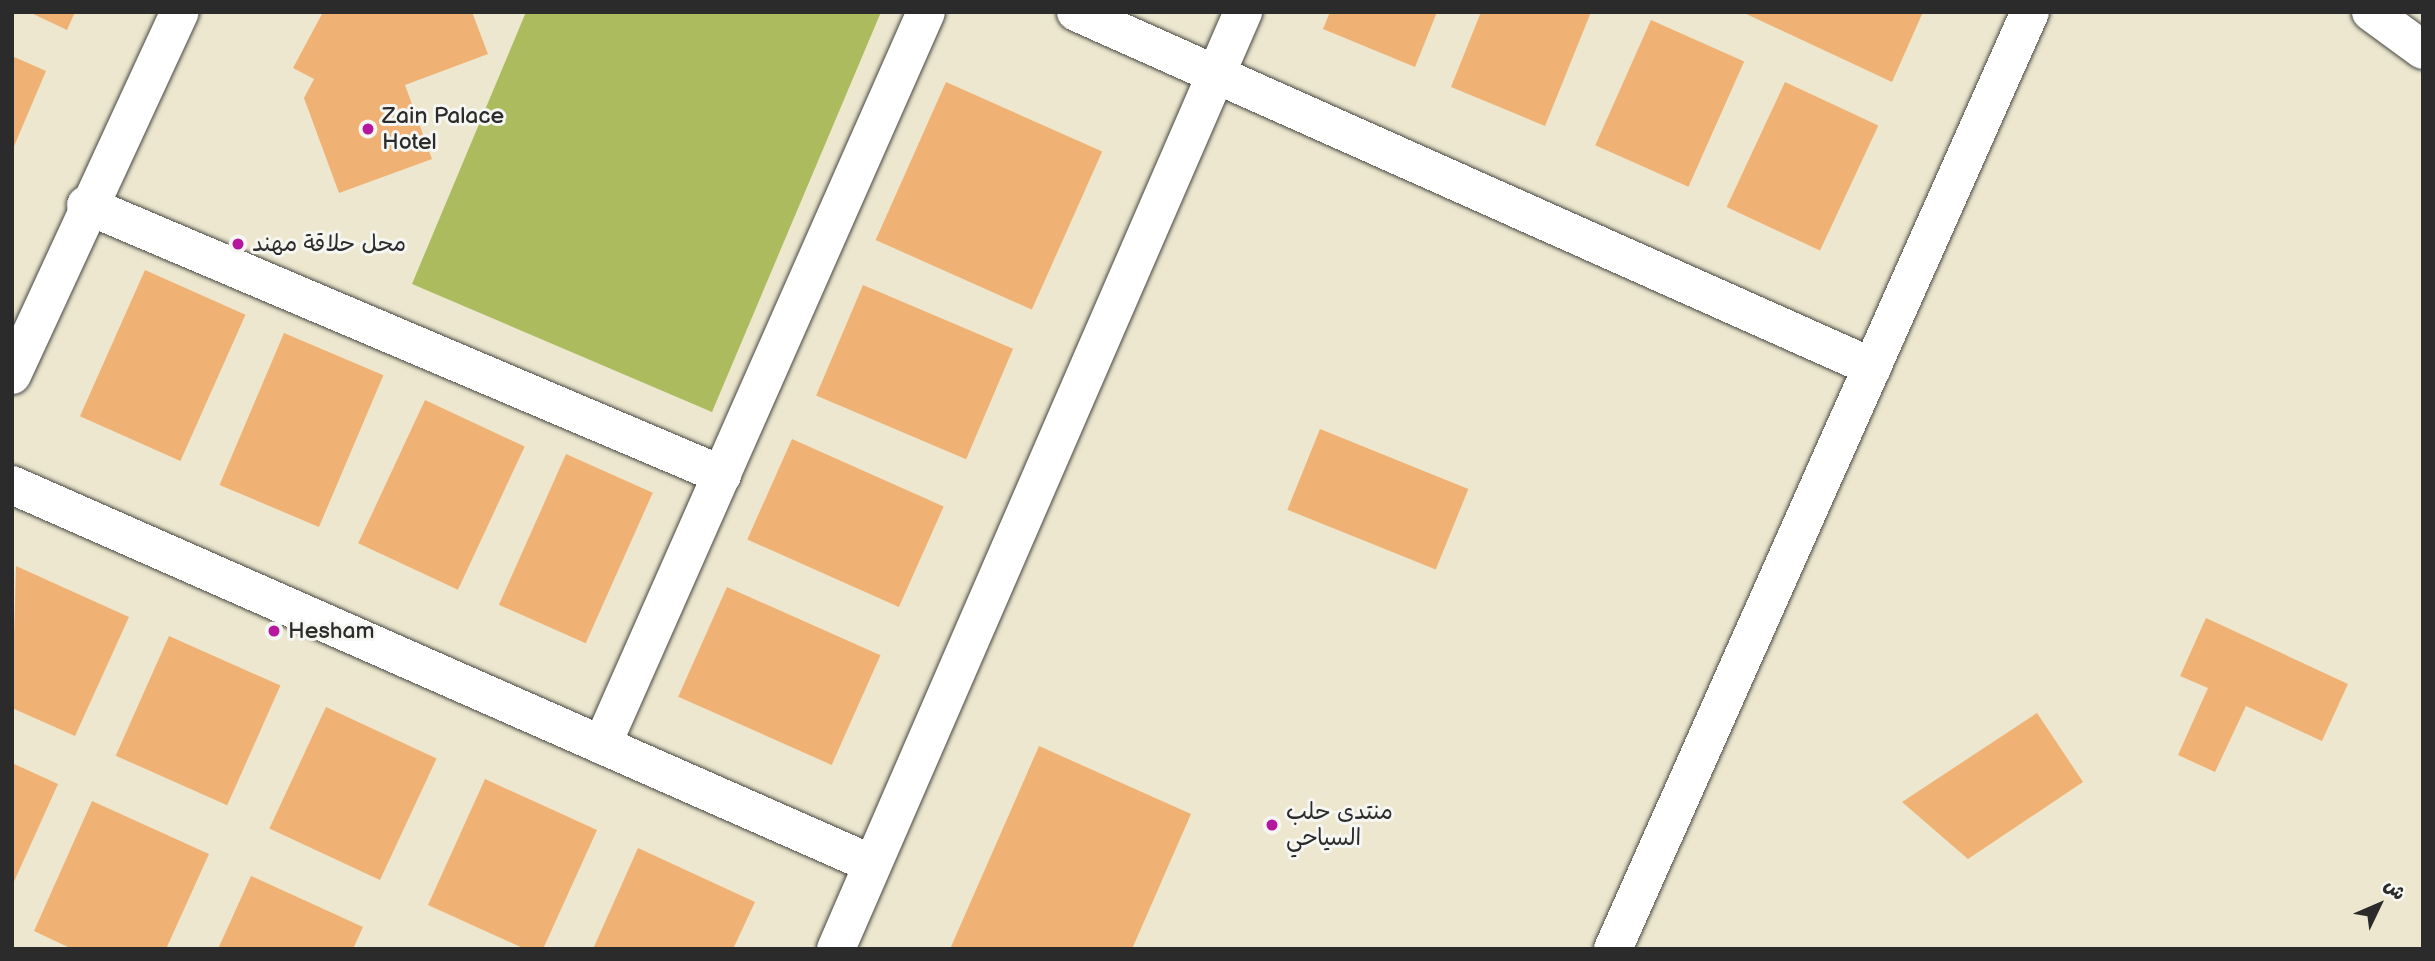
<!DOCTYPE html>
<meta charset="utf-8">
<style>
body{margin:0}
#map{position:relative;width:2435px;height:961px;overflow:hidden;background:#ece7ce;font-family:"Balsamiq Sans","Playpen Sans Arabic",sans-serif}
div>[style]{position:absolute}
[style*='--x']{left:calc(var(--x)*1px);top:calc(var(--y)*1px);width:calc(var(--w)*1px);rotate:calc(var(--a)*1deg)}
.green>*{inset:0;background:#acbb5e}
.building>*{inset:0;background:#f0b274;transform-origin:0 0}
.roads{filter:drop-shadow(0 0 2px #484743) drop-shadow(0 0 2px #484743)}
.minor>*{height:38px;margin:-19px;padding:0 19px;transform-origin:19px;border-radius:19px;background:#fff}
.dots>*{width:19px;height:19px;translate:-50% -50%;box-sizing:border-box;border:4px solid #f6f6f2;border-radius:50%}
span{translate:-50% -50%;white-space:nowrap;text-align:center;line-height:1.15;-webkit-text-stroke:6px #f6f6f2;paint-order:stroke}
.poi-label{font-size:23px;color:#2b2b2b}
.left{translate:0 -50%;text-align:left}
.frame{position:absolute;inset:0;border:14px solid #2b2b2b;pointer-events:none}
.north{position:absolute;left:2344px;top:870px;width:70px;height:70px;-webkit-text-stroke:5px #f6f6f2;paint-order:stroke;rotate:46deg;font-size:19px;font-weight:700;line-height:28px;text-align:center;color:#2b2b2b}
.north::after{content:'';display:block;margin:auto;width:24px;height:32px;background:#2b2b2b;clip-path:polygon(50% 0,100% 100%,50% 72%,0 100%)}
</style>
<div id="map">
<div class="green">
<div style="clip-path:polygon(526px 12px,881px 12px,712px 412px,412px 284px)"></div>
</div>
<div class="building">
<div style="clip-path:polygon(29px 12px,75px 12px,67px 30px)"></div>
<div style="clip-path:polygon(323px 12px,472px 12px,488px 54px,405px 85px,432px 159px,339px 193px,304px 98px,314px 79px,293px 68px)"></div>
<div style="clip-path:polygon(1330px 12px,1437px 12px,1415px 67px,1323px 29px)"></div>
<div style="clip-path:polygon(1481px 12px,1591px 12px,1545px 126px,1451px 87px)"></div>
<div style="clip-path:polygon(1742px 12px,1923px 12px,1892px 82px)"></div>
<div style="left:1651px;top:20px;width:102px;height:137px;rotate:24deg"></div>
<div style="clip-path:polygon(12px 56px,46px 71px,12px 151px)"></div>
<div style="left:946px;top:82px;width:171px;height:173px;rotate:24deg"></div>
<div style="left:1785px;top:82px;width:103px;height:138px;rotate:25deg"></div>
<div style="left:145px;top:270px;width:110px;height:160px;rotate:24deg"></div>
<div style="left:863px;top:285px;width:163px;height:120px;rotate:23deg"></div>
<div style="left:284px;top:333px;width:108px;height:165px;rotate:23deg"></div>
<div style="left:425px;top:400px;width:110px;height:158px;rotate:25deg"></div>
<div style="left:1320px;top:429px;width:160px;height:87px;rotate:22deg"></div>
<div style="left:792px;top:439px;width:166px;height:110px;rotate:24deg"></div>
<div style="left:566px;top:454px;width:95px;height:165px;rotate:24deg"></div>
<div style="clip-path:polygon(16px 566px,129px 617px,75px 736px,12px 708px)"></div>
<div style="left:727px;top:587px;width:168px;height:120px;rotate:24deg"></div>
<div style="clip-path:polygon(2206px 618px,2348px 684px,2322px 741px,2246px 706px,2215px 772px,2178px 755px,2208px 688px,2180px 676px)"></div>
<div style="left:169px;top:636px;width:122px;height:131px;rotate:24deg"></div>
<div style="left:326px;top:707px;width:122px;height:134px;rotate:25deg"></div>
<div style="clip-path:polygon(2037px 713px,2083px 782px,1968px 859px,1902px 802px)"></div>
<div style="clip-path:polygon(1039px 746px,1191px 814px,1132px 949px,950px 949px)"></div>
<div style="clip-path:polygon(12px 763px,58px 784px,12px 886px)"></div>
<div style="clip-path:polygon(485px 779px,597px 830px,543px 949px,525px 949px,428px 905px)"></div>
<div style="clip-path:polygon(92px 801px,209px 854px,166px 949px,72px 949px,34px 931px)"></div>
<div style="clip-path:polygon(638px 848px,755px 902px,733px 949px,593px 949px)"></div>
<div style="clip-path:polygon(251px 876px,363px 927px,353px 949px,218px 949px)"></div>
</div>
<div class="roads">
<div class="minor">
<div style="--x:1076;--y:12;--w:872;--a:24.04"></div>
<div style="--x:2371;--y:12;--w:64;--a:36.2"></div>
<div style="--x:86;--y:205;--w:691;--a:23"></div>
<div style="--x:12;--y:375;--w:400;--a:-65.2"></div>
<div style="--x:12;--y:485;--w:940;--a:23.78"></div>
<div style="--x:602;--y:745;--w:801;--a:-66.15"></div>
<div style="--x:836;--y:949;--w:1022;--a:-66.52"></div>
<div style="--x:1613;--y:949;--w:1026;--a:-66.01"></div>
</div>
</div>
<div class="dots">
<div style="left:368px;top:129px;background:#b5179e"></div>
<div style="left:238px;top:244px;background:#b5179e"></div>
<div style="left:274px;top:631px;background:#b5179e"></div>
<div style="left:1272px;top:825px;background:#b5179e"></div>
</div>
<div class="poi-label">
<span class="left" style="left:382px;top:129px">Zain Palace<br>Hotel</span>
<span class="left" style="left:252px;top:244px">محل حلاقة مهند</span>
<span class="left" style="left:288px;top:631px">Hesham</span>
<span class="left" style="left:1286px;top:825px">منتدى حلب<br>السياحي</span>
</div>
<div class="frame"></div>
<div class="north">ش</div>
</div>
